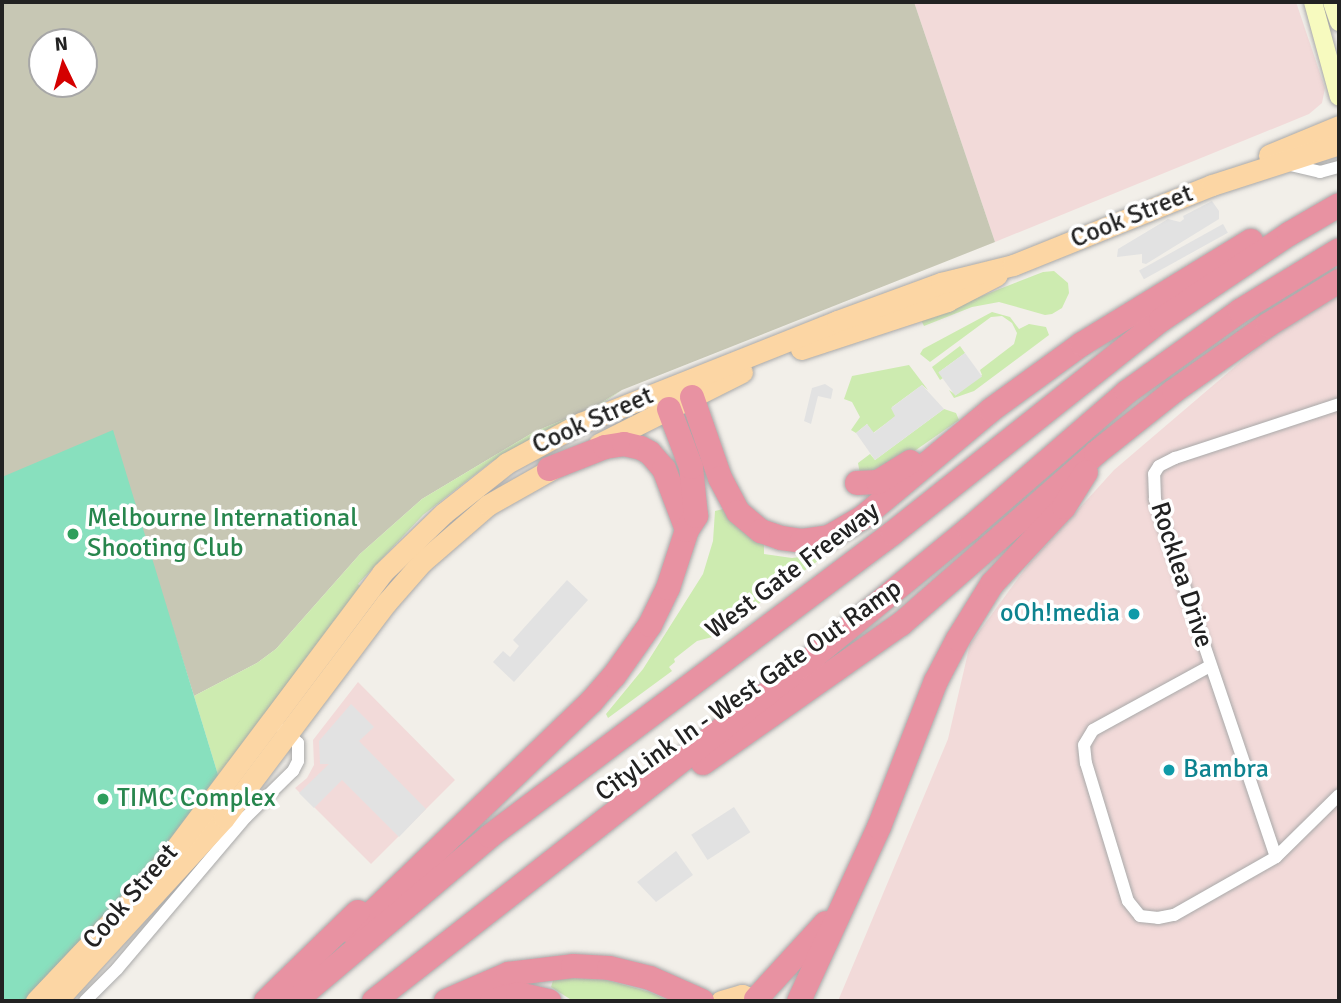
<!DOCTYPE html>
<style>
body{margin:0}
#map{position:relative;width:1341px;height:1003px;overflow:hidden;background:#f2efe9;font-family:Signika,sans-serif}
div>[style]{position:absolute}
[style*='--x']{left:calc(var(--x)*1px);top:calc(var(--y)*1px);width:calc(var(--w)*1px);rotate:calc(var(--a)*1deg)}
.commercial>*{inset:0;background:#f2dad9}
.construction>*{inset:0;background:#c7c7b4}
.grass>*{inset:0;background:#cdebb0}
.pitch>*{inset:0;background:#88e0be}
.parking>*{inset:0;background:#e2e2e2;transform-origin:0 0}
.roads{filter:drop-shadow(0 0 2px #a9a9a9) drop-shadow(0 0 2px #a9a9a9)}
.street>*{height:12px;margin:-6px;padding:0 6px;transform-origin:6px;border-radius:6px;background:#fff}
.secondary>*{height:18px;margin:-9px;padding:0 9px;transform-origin:9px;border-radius:9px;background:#f7fabf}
.primary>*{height:21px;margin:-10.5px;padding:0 10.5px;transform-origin:10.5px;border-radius:10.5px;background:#fcd6a4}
.highway>*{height:24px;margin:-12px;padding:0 12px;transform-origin:12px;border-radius:12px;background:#e892a2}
.dots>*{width:19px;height:19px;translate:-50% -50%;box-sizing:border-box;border:4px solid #fff;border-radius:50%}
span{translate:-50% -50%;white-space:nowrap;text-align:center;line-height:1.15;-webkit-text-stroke:7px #fff;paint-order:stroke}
.street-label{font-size:26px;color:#222}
.leisure-label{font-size:26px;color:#27864d}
.left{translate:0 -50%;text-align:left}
.culture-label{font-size:26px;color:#0d838f}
.right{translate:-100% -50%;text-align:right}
.frame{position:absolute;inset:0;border:4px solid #222;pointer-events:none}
.north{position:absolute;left:28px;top:28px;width:70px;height:70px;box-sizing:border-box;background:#fff;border:2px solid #a7a7a7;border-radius:50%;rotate:355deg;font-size:19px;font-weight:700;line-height:28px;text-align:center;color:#222}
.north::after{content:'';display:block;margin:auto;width:24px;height:32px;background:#d40000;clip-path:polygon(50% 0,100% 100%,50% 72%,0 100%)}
</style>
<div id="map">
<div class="commercial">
<div style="clip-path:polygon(914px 2px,1296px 2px,1325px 88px,1322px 103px,1309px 114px,995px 242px)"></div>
<div style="clip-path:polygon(1339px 293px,1339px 1001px,838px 1001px,948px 739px,970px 644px,1028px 565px,1114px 470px,1279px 329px)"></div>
<div style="clip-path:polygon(358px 682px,455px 780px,371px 864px,295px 788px,307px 778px,314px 765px,313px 740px)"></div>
</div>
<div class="construction">
<div style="clip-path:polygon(evenodd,2px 2px,914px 2px,995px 242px,622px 390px,594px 407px,534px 432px,422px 499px,360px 554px,276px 649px,257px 663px,194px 696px,161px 591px,2px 477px,2px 2px,42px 42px,84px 42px,84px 84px,42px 84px,42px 42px)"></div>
</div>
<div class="grass">
<div style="clip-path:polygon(1054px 271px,1068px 283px,1069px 293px,1062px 308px,1052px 314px,1045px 315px,999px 302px,972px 307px,924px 326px,921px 320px,1043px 272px)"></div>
<div style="clip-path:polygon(992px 312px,1010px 317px,1019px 329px,1029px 324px,1046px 327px,1049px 335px,974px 391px,954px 398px,949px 390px,956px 395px,982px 375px,980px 370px,1014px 344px,1017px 333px,1012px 323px,1002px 316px,991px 317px,930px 362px,920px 354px,923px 349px)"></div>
<div style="clip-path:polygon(960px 346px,965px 353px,939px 372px,943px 378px,940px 380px,932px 367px)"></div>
<div style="clip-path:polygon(909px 365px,928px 390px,922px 385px,892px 407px,896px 416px,873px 433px,867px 424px,856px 433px,851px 430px,860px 417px,852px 402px,844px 399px,852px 376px)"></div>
<div style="clip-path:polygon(622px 390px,594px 409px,491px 462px,423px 515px,358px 584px,362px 587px,219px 778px,194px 696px,257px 663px,276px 649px,360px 554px,422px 499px,534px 432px,594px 407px)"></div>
<div style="clip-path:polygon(944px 409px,956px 413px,959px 420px,880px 475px,860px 474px,858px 463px,870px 454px,875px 460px)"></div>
<div style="clip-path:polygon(723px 509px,764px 545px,764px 554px,792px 558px,820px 554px,822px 558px,735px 621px,724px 634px,697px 641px,674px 659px,675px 662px,669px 667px,672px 671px,608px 718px,606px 714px,643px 669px,703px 574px,713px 541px,715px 511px)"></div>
<div style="clip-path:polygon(554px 977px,607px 980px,650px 992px,670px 1001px,573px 1001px,551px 987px)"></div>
</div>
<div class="pitch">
<div style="clip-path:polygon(113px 430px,219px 778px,190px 820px,59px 969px,25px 1001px,2px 1001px,2px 477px)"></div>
</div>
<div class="parking">
<div style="clip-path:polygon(1212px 201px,1219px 211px,1219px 219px,1146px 264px,1142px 263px,1142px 254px,1117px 257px,1118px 249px,1168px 219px,1180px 222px,1184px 219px,1183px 216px)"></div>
<div style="left:1223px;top:224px;width:10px;height:96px;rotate:61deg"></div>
<div style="left:965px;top:353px;width:29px;height:33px;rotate:54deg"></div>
<div style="clip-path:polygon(825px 384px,833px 389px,831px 399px,818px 396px,811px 424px,804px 421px,812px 388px)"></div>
<div style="clip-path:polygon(922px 385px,944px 409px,875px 460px,856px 433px,867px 424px,874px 433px,895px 416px,891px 408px)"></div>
<div style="clip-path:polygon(567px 580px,588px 600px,514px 682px,493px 662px,503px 651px,510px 657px,519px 646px,513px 640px)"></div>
<div style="clip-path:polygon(351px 704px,374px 727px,359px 741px,426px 809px,399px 837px,342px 780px,314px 808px,299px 793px,329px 764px,320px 764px,319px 741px)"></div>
<div style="left:734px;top:807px;width:30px;height:51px;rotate:57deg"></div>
<div style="clip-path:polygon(676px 851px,693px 875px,656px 902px,637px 882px)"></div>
</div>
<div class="roads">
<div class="street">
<div style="--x:1286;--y:164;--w:35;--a:13"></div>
<div style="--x:1320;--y:172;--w:20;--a:-15"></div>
<div style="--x:1210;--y:666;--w:133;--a:151.3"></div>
<div style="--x:1093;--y:730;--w:17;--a:121"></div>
<div style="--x:1084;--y:745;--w:18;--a:84"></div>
<div style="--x:1086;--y:763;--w:144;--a:73.1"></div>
<div style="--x:1128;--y:901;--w:19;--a:51"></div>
<div style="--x:1140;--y:916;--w:18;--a:6"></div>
<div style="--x:1158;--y:918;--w:16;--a:-11"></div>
<div style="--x:1174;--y:915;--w:117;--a:-29.6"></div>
<div style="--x:1276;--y:857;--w:88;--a:-44.5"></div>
<div style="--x:1276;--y:857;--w:378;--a:-108.7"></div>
<div style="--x:1155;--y:499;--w:25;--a:-92"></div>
<div style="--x:1154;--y:474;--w:9;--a:-58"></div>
<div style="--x:1159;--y:466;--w:18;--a:-27"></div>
<div style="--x:1175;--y:458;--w:173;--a:-18.2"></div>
<div style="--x:85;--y:1001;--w:45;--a:-45"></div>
<div style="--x:117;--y:969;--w:199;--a:-49.7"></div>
<div style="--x:246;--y:817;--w:66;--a:-44.4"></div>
<div style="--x:293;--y:771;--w:11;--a:-63"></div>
<div style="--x:298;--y:761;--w:18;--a:-90"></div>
<div style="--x:298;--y:743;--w:20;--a:-139"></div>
</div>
<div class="secondary">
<div style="--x:1313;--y:2;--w:98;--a:74.7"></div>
<div style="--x:1332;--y:2;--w:21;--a:71"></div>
</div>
<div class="primary">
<div style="--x:1269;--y:155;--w:76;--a:-22.5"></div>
<div style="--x:801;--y:349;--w:154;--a:-18.2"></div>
<div style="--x:947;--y:301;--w:56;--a:-27.5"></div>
<div style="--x:599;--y:444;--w:160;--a:-26.7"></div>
<div style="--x:60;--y:997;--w:243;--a:-47.5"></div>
<div style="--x:224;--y:818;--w:269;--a:-53"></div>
<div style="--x:386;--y:603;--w:55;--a:-48.7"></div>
<div style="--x:422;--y:562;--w:87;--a:-40.8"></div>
<div style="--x:488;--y:505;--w:87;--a:-29.5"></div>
<div style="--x:36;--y:1001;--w:154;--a:-46.6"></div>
<div style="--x:142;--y:889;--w:52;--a:-50.5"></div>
<div style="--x:175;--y:849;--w:345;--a:-53.1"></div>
<div style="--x:382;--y:573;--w:86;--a:-44.1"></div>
<div style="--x:444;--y:513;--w:80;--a:-38.4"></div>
<div style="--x:507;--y:463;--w:84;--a:-28.4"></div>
<div style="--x:581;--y:423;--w:276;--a:-21.7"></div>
<div style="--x:837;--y:321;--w:111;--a:-20.1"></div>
<div style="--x:941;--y:283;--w:74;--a:-14"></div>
<div style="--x:1013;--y:265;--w:214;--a:-21.9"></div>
<div style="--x:1212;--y:185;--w:133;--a:-17.9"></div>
<div style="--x:721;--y:1001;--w:22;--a:-16"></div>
<div style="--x:742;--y:995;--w:17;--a:21"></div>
</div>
<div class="highway">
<div style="--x:692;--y:397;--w:86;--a:70.9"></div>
<div style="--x:720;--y:478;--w:38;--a:62"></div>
<div style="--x:738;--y:512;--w:30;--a:40"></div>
<div style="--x:761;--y:531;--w:21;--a:19"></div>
<div style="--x:781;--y:538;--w:21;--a:8"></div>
<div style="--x:802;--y:541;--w:27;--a:-8"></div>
<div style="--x:829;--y:537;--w:38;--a:-30"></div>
<div style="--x:862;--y:518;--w:168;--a:-39.9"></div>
<div style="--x:991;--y:410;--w:112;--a:-36"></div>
<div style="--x:1082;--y:344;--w:198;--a:-31.4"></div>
<div style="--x:549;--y:469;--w:60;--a:-21.4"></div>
<div style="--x:605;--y:447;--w:19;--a:-9"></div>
<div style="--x:624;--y:444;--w:17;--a:13"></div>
<div style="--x:641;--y:448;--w:10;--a:29"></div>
<div style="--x:650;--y:453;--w:21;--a:49"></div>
<div style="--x:664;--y:469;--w:65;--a:69.3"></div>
<div style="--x:857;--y:483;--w:21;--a:-3"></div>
<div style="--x:878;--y:482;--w:38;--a:-32"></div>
<div style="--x:703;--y:763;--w:242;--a:-35.1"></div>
<div style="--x:901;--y:624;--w:259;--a:-41.2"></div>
<div style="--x:1096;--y:453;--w:100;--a:-38.5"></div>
<div style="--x:1174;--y:391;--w:115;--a:-35.1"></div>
<div style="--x:1268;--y:325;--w:84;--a:-31.8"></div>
<div style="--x:352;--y:932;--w:332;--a:-43.9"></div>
<div style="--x:591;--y:702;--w:35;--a:-49"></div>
<div style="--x:614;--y:676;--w:62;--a:-54.8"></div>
<div style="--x:650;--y:625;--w:41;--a:-64.1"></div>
<div style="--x:668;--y:588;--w:61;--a:-71.9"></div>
<div style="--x:687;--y:530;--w:17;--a:-57"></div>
<div style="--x:696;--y:516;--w:49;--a:-95.8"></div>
<div style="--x:691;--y:467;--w:62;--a:-110.8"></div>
<div style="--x:756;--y:999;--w:103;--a:-47.4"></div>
<div style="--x:266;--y:1001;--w:128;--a:-44.1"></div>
<div style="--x:295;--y:1001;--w:255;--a:-40.2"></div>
<div style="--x:490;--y:836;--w:504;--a:-36.94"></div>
<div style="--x:893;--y:533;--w:342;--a:-38.5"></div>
<div style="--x:1161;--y:320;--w:154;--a:-33.9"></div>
<div style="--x:1289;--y:234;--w:58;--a:-30.1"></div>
<div style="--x:374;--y:1001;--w:542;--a:-38.03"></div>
<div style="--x:801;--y:667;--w:217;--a:-39.4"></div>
<div style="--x:969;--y:529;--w:209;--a:-40.9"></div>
<div style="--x:1127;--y:392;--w:139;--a:-35.6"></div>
<div style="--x:1240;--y:311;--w:116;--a:-31.6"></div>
<div style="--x:446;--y:1001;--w:68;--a:-23.5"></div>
<div style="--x:508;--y:974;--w:65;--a:-7"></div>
<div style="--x:573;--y:966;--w:36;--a:3"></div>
<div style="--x:609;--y:968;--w:42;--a:13.7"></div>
<div style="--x:650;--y:978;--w:57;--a:23.9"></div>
<div style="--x:492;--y:1001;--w:27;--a:-15"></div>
<div style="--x:518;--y:994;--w:32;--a:13"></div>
<div style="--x:799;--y:1001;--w:192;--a:-65.3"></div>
<div style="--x:879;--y:827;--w:157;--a:-68.7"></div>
<div style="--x:936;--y:681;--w:47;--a:-62.4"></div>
<div style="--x:958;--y:639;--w:65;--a:-58.3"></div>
<div style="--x:992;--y:584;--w:105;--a:-46.9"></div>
<div style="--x:1064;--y:507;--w:41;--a:-57.8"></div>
</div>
</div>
<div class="dots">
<div style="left:73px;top:534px;background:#2e9e5b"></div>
<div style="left:1134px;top:614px;background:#0f9aa8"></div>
<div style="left:1169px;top:770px;background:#0f9aa8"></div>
<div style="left:103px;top:799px;background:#2e9e5b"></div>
</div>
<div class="street-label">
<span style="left:1132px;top:217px;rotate:-22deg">Cook Street</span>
<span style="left:593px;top:421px;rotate:-24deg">Cook Street</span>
<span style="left:793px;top:571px;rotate:-37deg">West Gate Freeway</span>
<span style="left:1181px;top:575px;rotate:72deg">Rocklea Drive</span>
<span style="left:749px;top:691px;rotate:-35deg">CityLink In - West Gate Out Ramp</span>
<span style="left:131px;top:897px;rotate:-49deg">Cook Street</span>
</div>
<div class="leisure-label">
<span class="left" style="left:87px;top:534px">Melbourne International<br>Shooting Club</span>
<span class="left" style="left:117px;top:799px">TIMC Complex</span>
</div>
<div class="culture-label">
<span class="right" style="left:1120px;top:614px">oOh!media</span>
<span class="left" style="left:1183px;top:770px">Bambra</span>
</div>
<div class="frame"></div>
<div class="north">N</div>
</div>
